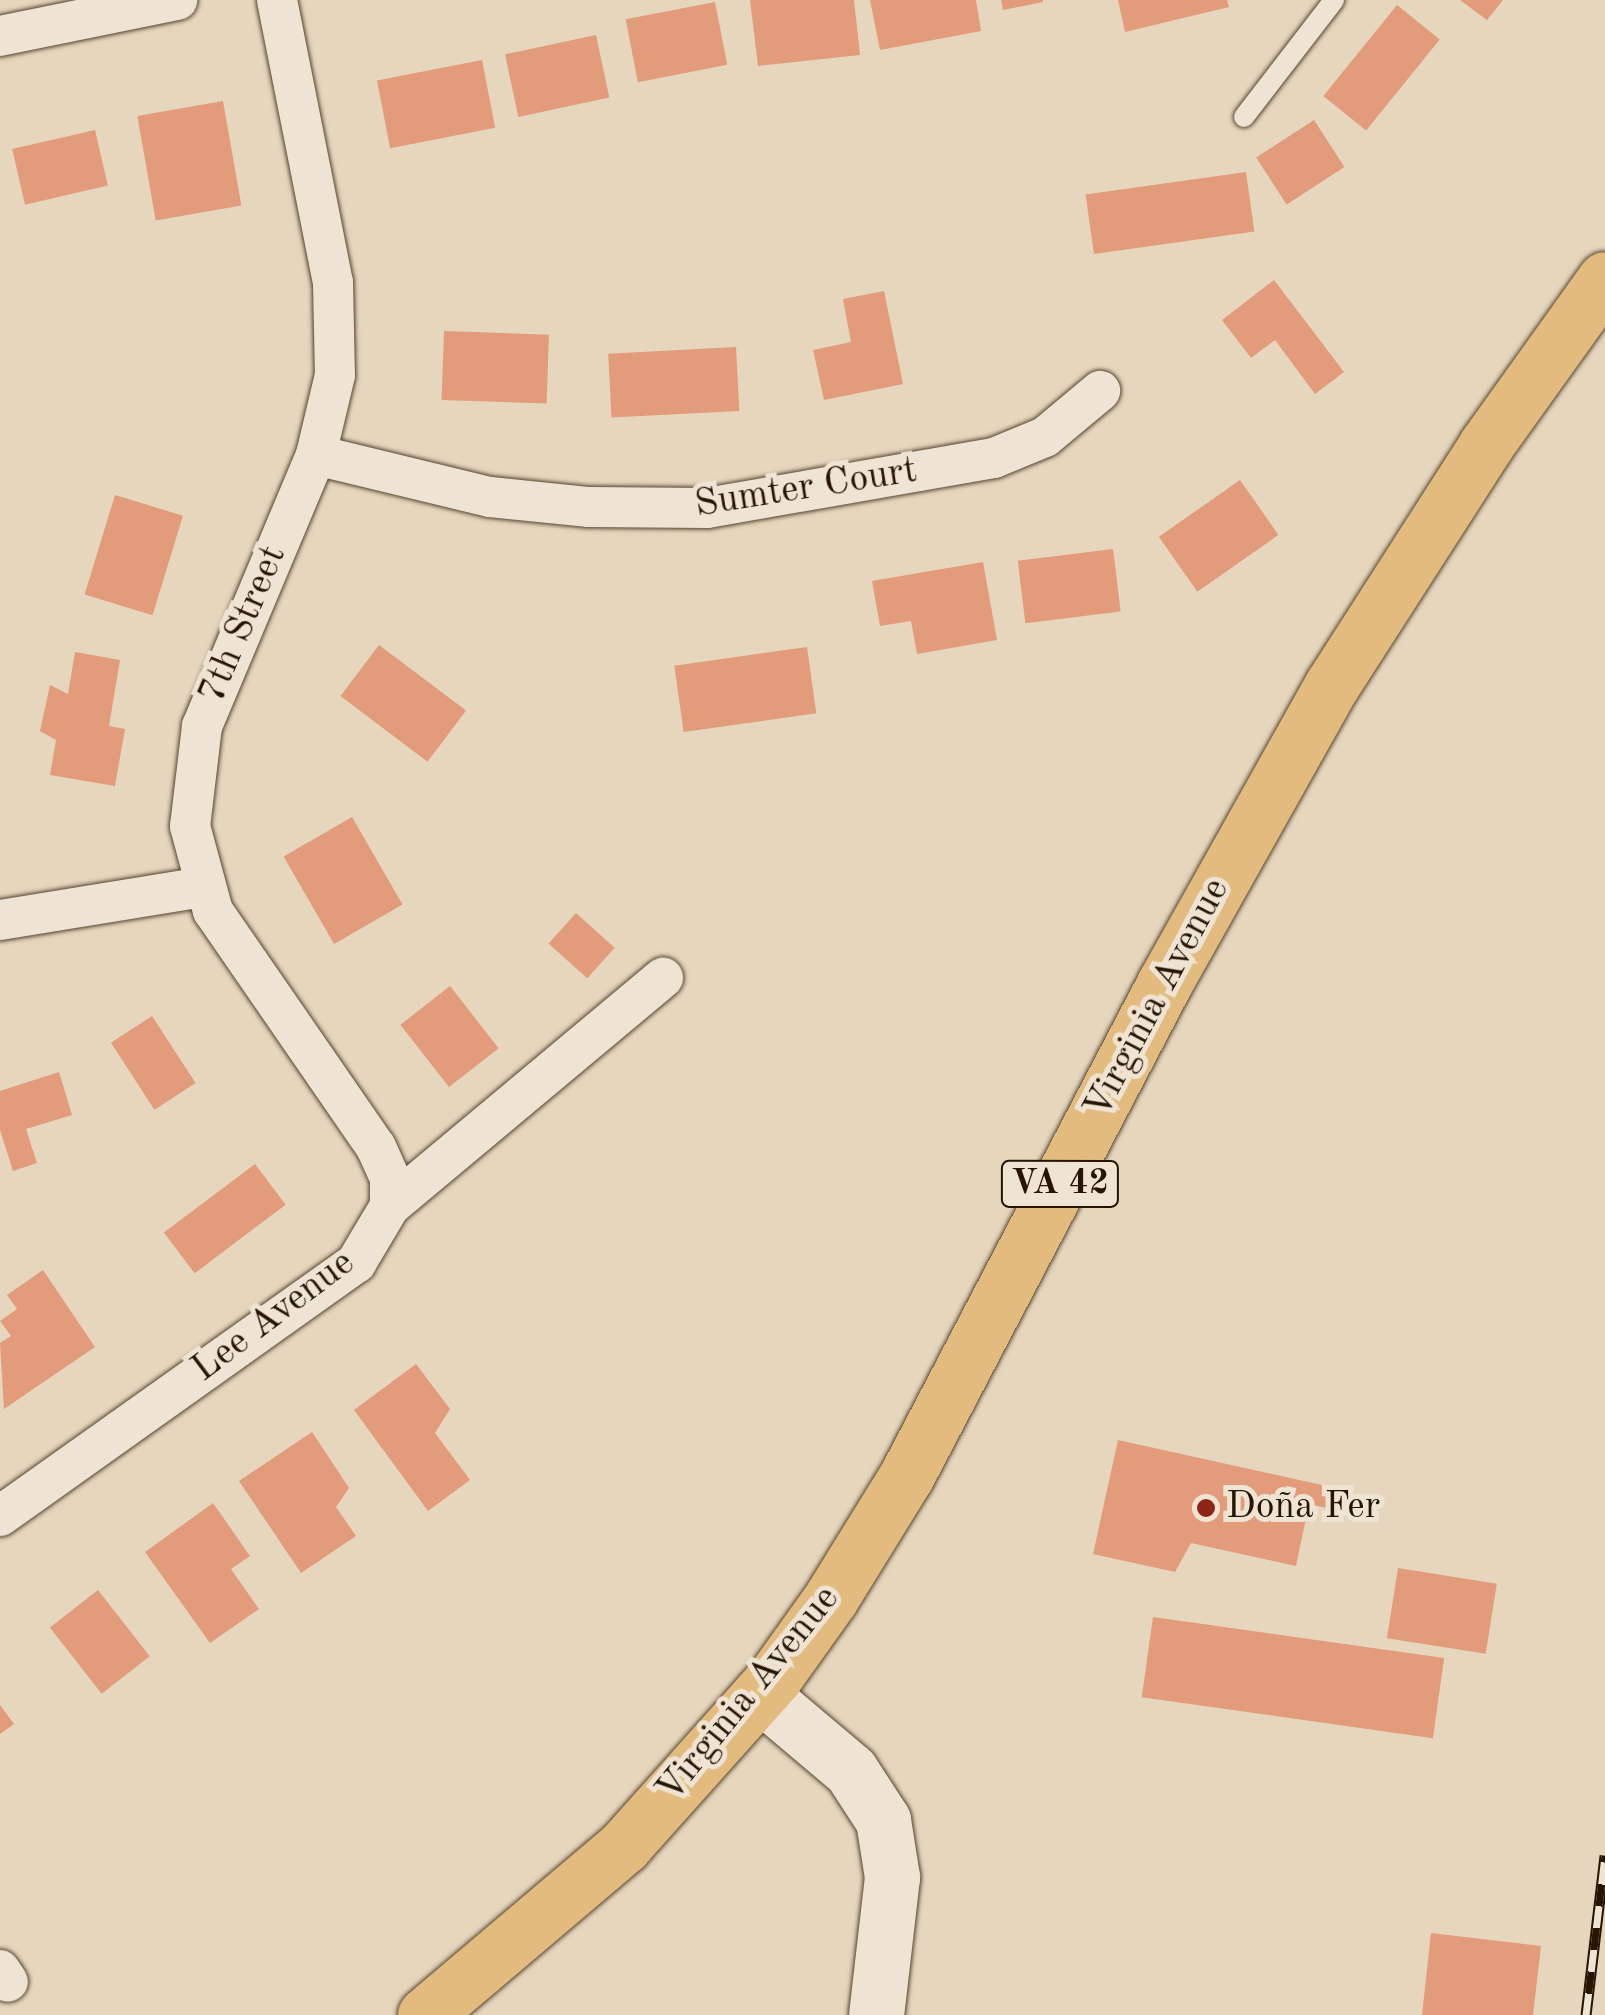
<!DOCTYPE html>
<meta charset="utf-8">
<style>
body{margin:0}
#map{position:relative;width:1605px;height:2015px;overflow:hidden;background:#e6d6bd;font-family:"Old Standard TT",serif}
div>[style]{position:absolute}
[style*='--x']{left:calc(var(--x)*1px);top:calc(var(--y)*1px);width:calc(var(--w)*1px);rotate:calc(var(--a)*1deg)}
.building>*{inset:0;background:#e29b7b;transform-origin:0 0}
.roads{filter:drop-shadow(0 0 2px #554531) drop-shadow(0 0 2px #554531)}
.lane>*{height:20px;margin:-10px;padding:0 10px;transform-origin:10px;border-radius:10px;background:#efe4d4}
.street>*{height:40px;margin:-20px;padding:0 20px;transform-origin:20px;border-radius:20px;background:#efe4d4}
.secondary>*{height:55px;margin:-27.5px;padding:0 27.5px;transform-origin:27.5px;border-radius:27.5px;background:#efe4d4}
.primary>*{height:55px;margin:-27.5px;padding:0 27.5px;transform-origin:27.5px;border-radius:27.5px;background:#e3bb7e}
.rail>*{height:11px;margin-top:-5.5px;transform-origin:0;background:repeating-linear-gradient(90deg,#efe4d4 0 22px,#251502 0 44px);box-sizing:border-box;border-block:2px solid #251502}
.dots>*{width:28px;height:28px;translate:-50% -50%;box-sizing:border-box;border:5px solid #efe4d4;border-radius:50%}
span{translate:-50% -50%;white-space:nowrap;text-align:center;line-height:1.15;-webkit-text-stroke:10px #efe4d4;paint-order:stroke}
.shield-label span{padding:2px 8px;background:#efe4d4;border:2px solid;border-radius:8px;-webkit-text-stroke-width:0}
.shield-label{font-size:35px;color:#251502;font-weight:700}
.street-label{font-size:38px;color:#251502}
.poi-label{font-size:38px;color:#251502}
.left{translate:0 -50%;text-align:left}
</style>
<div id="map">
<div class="building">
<div style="clip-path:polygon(750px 0,854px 0,860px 55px,758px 66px)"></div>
<div style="clip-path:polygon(870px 0,976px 0,981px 31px,880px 50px)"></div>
<div style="clip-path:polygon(1001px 0,1043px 0,1043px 2px,1003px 10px)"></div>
<div style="clip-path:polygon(1118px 0,1227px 0,1229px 7px,1125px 32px)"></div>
<div style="clip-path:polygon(1460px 0,1503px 0,1487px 20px)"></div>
<div style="left:715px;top:2px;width:64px;height:91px;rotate:79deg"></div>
<div style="left:1397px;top:5px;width:55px;height:117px;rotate:39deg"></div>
<div style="left:596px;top:35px;width:64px;height:93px;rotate:78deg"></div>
<div style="left:482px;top:60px;width:69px;height:107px;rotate:79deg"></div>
<div style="left:223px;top:101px;width:106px;height:87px;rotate:80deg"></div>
<div style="left:1314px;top:120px;width:56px;height:69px;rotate:57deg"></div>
<div style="left:95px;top:130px;width:57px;height:85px;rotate:77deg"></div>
<div style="left:1246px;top:172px;width:60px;height:162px;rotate:82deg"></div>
<div style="clip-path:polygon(1274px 280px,1344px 372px,1315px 394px,1275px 340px,1251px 358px,1222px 320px)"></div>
<div style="clip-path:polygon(884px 291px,903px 384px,824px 400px,813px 350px,851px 342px,843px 299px)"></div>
<div style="left:444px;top:331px;width:105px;height:69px;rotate:2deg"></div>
<div style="left:736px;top:347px;width:64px;height:128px;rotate:87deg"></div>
<div style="left:1240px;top:480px;width:67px;height:99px;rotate:55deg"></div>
<div style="left:115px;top:495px;width:71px;height:104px;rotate:17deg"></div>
<div style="left:1113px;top:549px;width:63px;height:96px;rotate:83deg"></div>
<div style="clip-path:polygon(983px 562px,997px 640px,917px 654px,911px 621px,880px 626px,872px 581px)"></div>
<div style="left:379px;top:645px;width:109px;height:64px;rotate:37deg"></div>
<div style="left:807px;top:647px;width:67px;height:134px;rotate:82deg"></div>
<div style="clip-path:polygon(75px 652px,120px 660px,109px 726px,125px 729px,115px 786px,50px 775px,56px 740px,40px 731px,50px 685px,68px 694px)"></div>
<div style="left:352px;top:817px;width:101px;height:79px;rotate:60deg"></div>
<div style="left:576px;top:913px;width:52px;height:41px;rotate:42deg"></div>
<div style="left:450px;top:986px;width:79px;height:63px;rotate:52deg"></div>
<div style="left:152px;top:1016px;width:80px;height:49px;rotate:57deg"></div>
<div style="clip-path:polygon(59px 1072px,72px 1115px,26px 1129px,37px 1163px,13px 1171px,0 1130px,0 1091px)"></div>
<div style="left:255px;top:1164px;width:51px;height:114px;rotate:53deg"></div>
<div style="clip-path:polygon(43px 1270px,95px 1347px,4px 1409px,0 1343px,11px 1336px,0 1321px,17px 1309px,7px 1295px)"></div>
<div style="clip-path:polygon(416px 1364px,450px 1409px,435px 1433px,470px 1480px,428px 1511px,354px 1410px)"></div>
<div style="clip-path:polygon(312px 1432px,349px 1488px,336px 1507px,356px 1536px,301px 1573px,239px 1481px)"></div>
<div style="clip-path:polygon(1118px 1440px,1349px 1491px,1344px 1512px,1309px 1504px,1296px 1566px,1191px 1543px,1175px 1572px,1093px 1554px)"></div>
<div style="clip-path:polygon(213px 1503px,250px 1556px,231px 1569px,259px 1609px,210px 1643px,145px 1552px)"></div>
<div style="left:1398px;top:1568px;width:100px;height:71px;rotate:9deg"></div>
<div style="left:98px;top:1590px;width:84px;height:61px;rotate:52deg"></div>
<div style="left:1153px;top:1617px;width:294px;height:81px;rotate:8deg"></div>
<div style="clip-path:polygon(0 1705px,14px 1724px,0 1734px)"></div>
<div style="clip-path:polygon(1431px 1933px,1541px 1946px,1533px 2015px,1422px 2015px)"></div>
</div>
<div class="roads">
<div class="lane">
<div style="--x:1244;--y:117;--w:148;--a:-52.4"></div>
</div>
<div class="street">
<div style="--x:277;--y:0;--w:288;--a:78.8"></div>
<div style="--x:333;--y:282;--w:93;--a:88.8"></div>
<div style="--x:335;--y:375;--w:82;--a:103.4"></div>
<div style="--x:316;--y:455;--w:294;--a:112.8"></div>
<div style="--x:202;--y:726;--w:101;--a:96.8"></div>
<div style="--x:190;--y:826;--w:88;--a:74.9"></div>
<div style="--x:213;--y:911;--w:287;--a:55.4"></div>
<div style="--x:376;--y:1147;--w:35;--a:66"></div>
<div style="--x:390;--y:1179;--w:27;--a:90"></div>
<div style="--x:0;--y:36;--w:181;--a:-11.5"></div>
<div style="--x:316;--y:455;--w:179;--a:13.6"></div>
<div style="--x:490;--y:497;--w:100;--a:5.8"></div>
<div style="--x:589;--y:507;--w:118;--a:0.5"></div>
<div style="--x:707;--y:508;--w:291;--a:-9.9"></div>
<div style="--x:994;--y:458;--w:55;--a:-22.4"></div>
<div style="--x:1045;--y:437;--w:72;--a:-39.9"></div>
<div style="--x:0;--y:920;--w:206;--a:-9.2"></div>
<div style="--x:0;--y:1516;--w:437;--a:-35.4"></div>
<div style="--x:356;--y:1263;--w:66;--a:-59.2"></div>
<div style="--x:390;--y:1206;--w:356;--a:-39.9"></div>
<div style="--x:0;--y:1970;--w:14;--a:56"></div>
</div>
<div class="secondary">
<div style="--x:760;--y:1694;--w:119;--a:40.2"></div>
<div style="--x:851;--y:1771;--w:59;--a:56.9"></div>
<div style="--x:883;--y:1820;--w:58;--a:81"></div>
<div style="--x:892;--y:1877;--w:139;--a:96.6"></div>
</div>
<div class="primary">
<div style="--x:425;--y:2015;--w:261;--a:-40.3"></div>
<div style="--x:624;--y:1846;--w:225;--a:-48.2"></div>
<div style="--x:774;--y:1678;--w:98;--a:-54.5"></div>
<div style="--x:831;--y:1598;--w:145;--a:-58.3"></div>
<div style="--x:907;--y:1475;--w:554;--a:-62.37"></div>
<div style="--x:1164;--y:984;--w:343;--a:-60.7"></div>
<div style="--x:1332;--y:685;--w:285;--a:-57.3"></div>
<div style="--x:1486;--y:445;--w:204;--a:-54.4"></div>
</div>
</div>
<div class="rail">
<div style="--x:1586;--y:2015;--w:161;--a:-83.2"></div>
</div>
<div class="dots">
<div style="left:1206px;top:1508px;background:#8f2418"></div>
</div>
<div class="shield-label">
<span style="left:1060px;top:1184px">VA 42</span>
</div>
<div class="street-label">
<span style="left:806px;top:489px;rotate:-9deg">Sumter Court</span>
<span style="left:244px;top:625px;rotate:-67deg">7th Street</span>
<span style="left:1158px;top:999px;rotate:-62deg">Virginia Avenue</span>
<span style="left:274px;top:1317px;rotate:-37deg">Lee Avenue</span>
<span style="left:749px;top:1695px;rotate:-51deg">Virginia Avenue</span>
</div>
<div class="poi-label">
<span class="left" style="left:1226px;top:1508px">Doña Fer</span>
</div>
</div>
